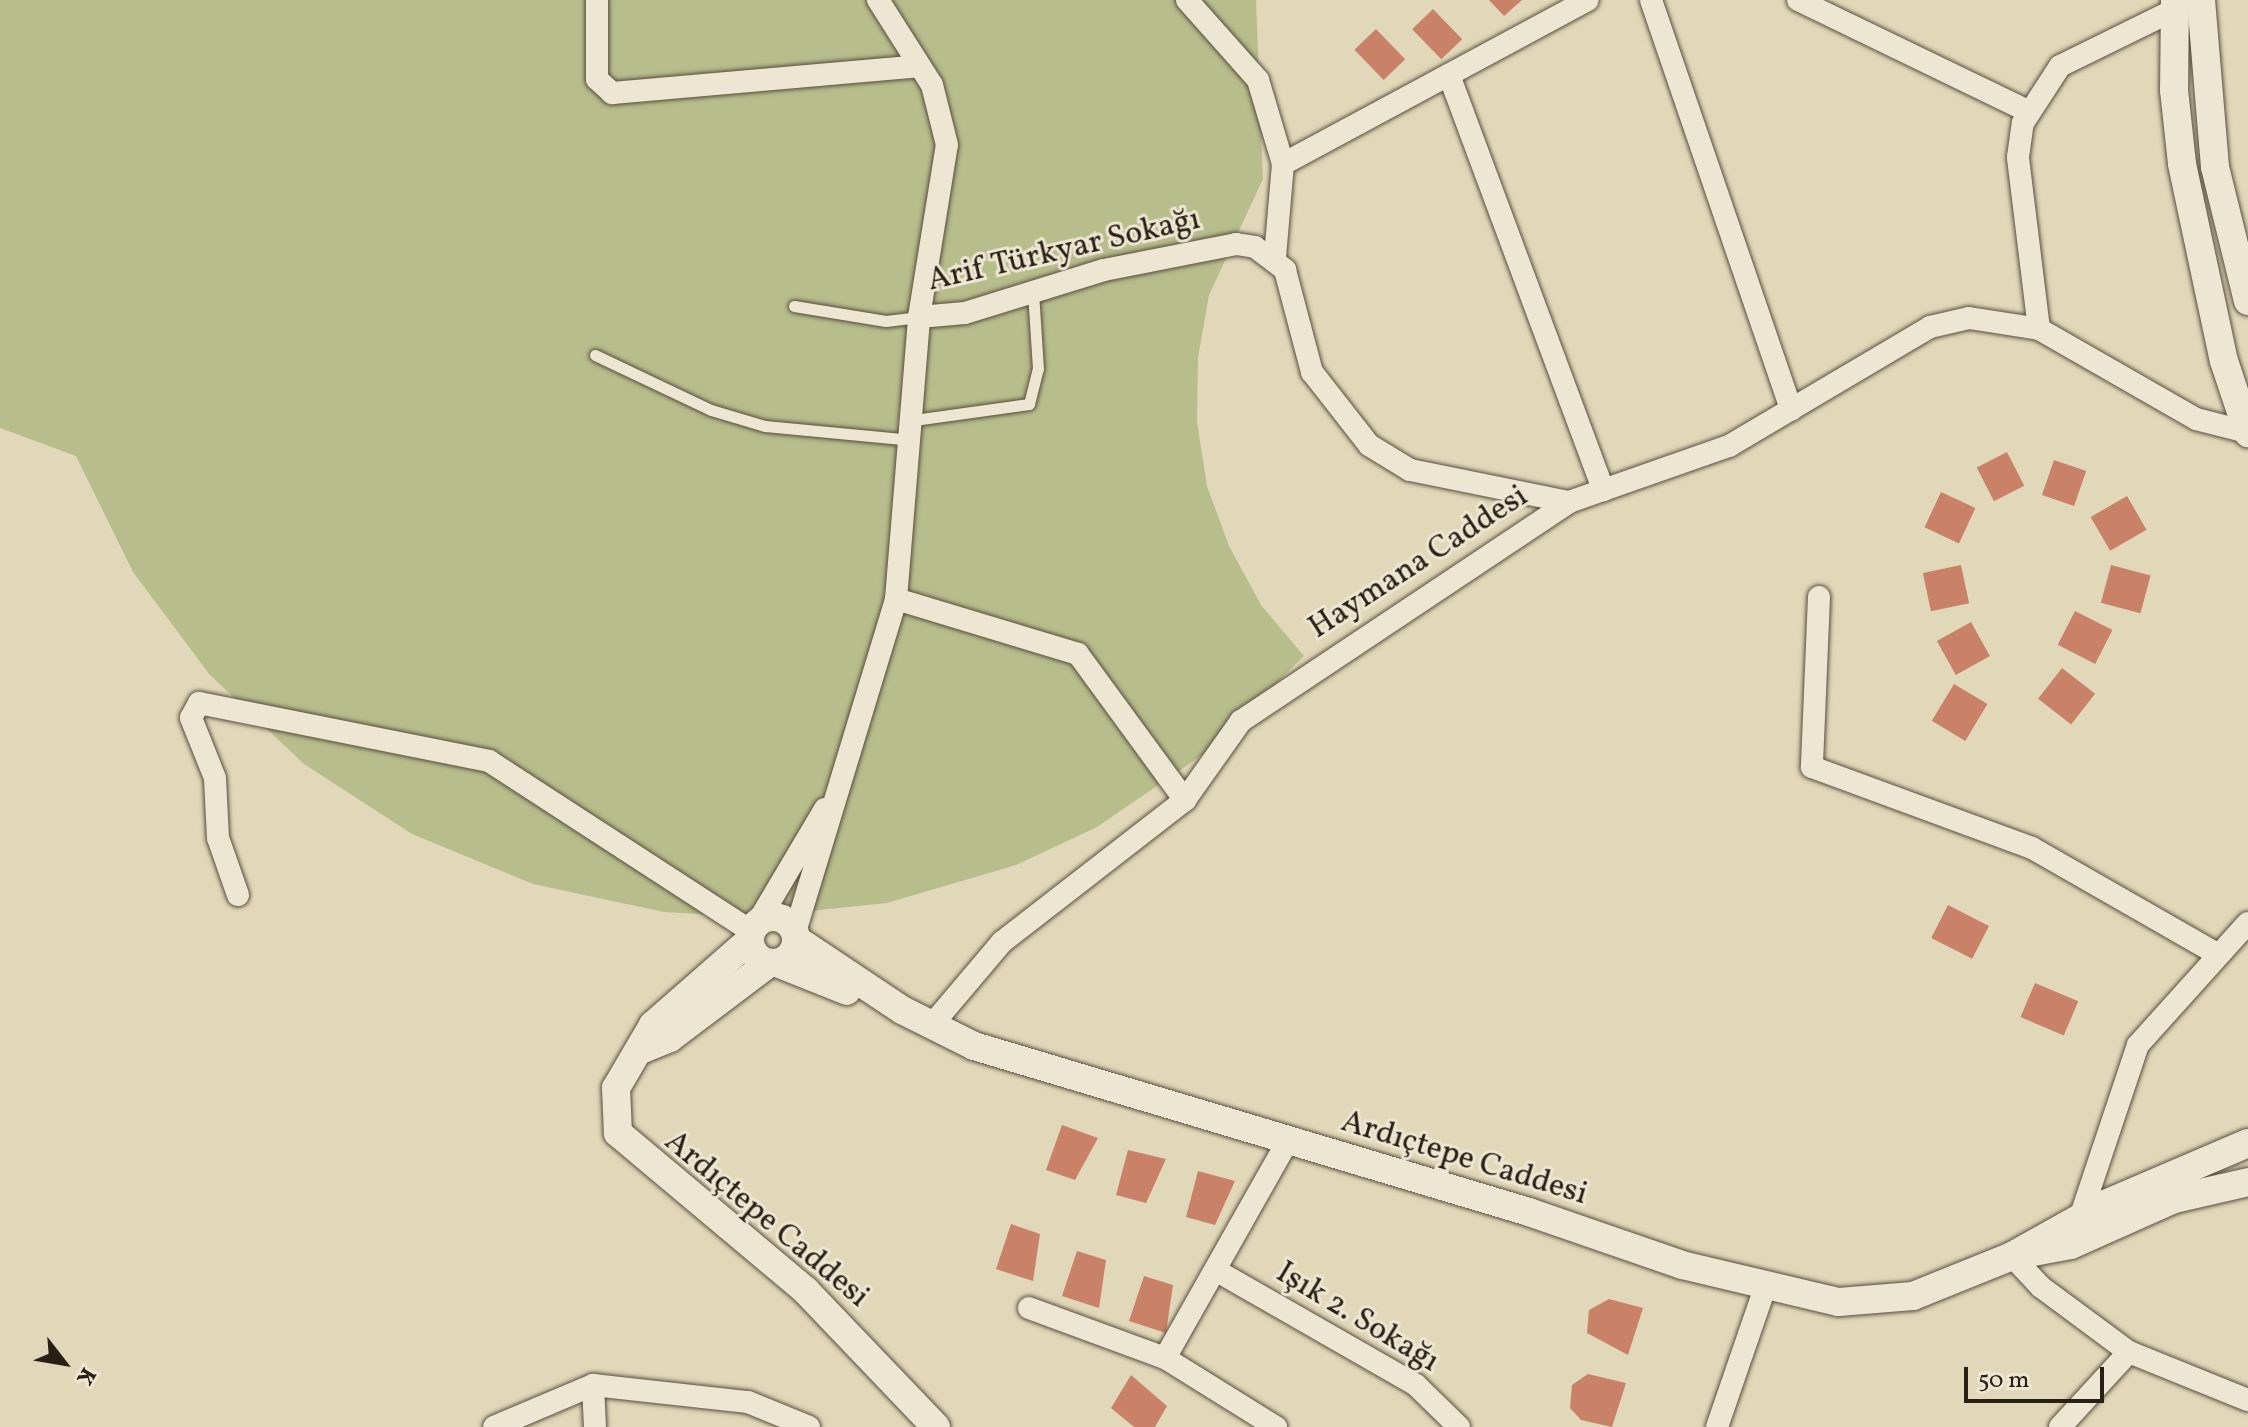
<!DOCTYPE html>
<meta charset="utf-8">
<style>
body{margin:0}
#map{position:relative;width:2248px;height:1427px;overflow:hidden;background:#e1d8b9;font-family:Vollkorn,serif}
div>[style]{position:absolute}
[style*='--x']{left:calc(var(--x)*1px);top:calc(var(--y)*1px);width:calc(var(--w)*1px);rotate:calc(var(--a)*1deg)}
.green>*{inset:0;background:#b8bd8c}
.building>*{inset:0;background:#c98267;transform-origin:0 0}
.roads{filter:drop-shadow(0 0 2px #574e3e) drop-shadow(0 0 2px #574e3e)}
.service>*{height:11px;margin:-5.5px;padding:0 5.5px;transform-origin:5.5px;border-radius:5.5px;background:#ece6d2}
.minor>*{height:22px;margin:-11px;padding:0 11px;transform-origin:11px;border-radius:11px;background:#ece6d2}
.tertiary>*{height:28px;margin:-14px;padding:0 14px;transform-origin:14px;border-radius:14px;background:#ece6d2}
.tertiary>.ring{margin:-14px;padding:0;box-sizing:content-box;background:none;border:28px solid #ece6d2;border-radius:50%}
span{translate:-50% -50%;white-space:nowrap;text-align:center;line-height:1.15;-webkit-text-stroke:6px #ece6d2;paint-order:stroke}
.street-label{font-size:32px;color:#292015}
.north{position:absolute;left:24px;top:1323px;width:80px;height:80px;-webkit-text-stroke:6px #ece6d2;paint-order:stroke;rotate:121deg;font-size:22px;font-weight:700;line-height:32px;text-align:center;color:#292015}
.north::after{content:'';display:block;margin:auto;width:28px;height:36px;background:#292015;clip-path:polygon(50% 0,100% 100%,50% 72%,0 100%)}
.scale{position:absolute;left:1964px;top:1367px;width:140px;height:36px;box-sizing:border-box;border:4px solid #292015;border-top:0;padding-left:10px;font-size:24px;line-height:28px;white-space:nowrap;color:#292015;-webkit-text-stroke:6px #ece6d2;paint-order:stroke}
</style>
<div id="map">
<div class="green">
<div style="clip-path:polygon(0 0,1256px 0,1263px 179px,1209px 295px,1198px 358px,1197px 422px,1207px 486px,1229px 546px,1261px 605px,1304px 656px,1208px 751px,1097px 827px,1016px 865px,887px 903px,753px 917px,664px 912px,533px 884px,412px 834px,304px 764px,210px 675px,133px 572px,76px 456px,0 428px)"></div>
</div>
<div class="building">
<div style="clip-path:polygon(1489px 0,1522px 0,1504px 16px)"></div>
<div style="left:1433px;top:9px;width:42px;height:29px;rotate:46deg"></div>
<div style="left:1376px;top:29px;width:42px;height:30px;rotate:46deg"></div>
<div style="left:2007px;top:452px;width:38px;height:34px;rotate:63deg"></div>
<div style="left:2054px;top:460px;width:34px;height:37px;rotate:19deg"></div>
<div style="left:1941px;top:492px;width:38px;height:39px;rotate:25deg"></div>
<div style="left:2127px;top:496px;width:39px;height:42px;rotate:60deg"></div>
<div style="left:1961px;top:565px;width:39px;height:39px;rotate:78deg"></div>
<div style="left:2111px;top:565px;width:41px;height:39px;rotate:15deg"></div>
<div style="left:2075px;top:611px;width:42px;height:38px;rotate:27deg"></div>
<div style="left:1971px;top:622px;width:39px;height:39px;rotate:61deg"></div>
<div style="left:2062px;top:668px;width:42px;height:39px;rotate:38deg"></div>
<div style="left:1954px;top:684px;width:39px;height:43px;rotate:31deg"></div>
<div style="left:1948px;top:905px;width:46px;height:37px;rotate:27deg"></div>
<div style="left:2035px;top:983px;width:47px;height:37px;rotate:23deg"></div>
<div style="clip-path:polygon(1062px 1125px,1098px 1138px,1075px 1180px,1046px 1170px)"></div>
<div style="clip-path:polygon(1128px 1150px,1166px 1159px,1146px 1203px,1116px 1195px)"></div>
<div style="clip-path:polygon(1198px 1171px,1235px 1181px,1215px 1225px,1186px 1217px)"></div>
<div style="clip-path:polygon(1011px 1224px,1040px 1234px,1033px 1281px,996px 1269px)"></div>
<div style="clip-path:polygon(1077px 1251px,1106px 1260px,1099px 1308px,1062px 1296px)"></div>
<div style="clip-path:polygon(1144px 1276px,1173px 1285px,1166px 1333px,1129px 1321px)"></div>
<div style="clip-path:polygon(1609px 1299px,1643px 1308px,1628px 1355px,1587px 1333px,1589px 1310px)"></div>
<div style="clip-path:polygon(1588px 1374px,1626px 1383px,1612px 1427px,1581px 1420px,1570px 1408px,1572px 1385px)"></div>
<div style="clip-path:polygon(1131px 1375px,1167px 1406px,1155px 1427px,1134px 1427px,1111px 1408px)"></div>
</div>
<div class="roads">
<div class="service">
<div style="--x:794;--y:306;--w:93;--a:9.3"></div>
<div style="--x:886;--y:321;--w:33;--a:-7"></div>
<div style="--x:595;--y:355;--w:128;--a:25.4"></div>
<div style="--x:711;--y:410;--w:56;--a:16.5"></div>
<div style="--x:765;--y:426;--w:148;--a:5.4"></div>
<div style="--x:914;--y:420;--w:116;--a:-7.9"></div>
<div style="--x:1029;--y:404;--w:36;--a:-76"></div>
<div style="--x:1038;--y:369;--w:77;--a:-93.7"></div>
</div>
<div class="minor">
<div style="--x:597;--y:0;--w:79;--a:90"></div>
<div style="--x:597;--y:79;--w:21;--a:43"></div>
<div style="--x:612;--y:93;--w:308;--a:-5"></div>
<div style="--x:1187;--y:0;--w:107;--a:48.4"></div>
<div style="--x:1258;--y:80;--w:88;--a:73.4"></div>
<div style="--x:1651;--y:0;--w:433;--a:71.1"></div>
<div style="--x:1798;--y:0;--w:255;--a:25.8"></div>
<div style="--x:1449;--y:75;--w:443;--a:69.6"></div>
<div style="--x:1275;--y:257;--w:93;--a:-85.1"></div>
<div style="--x:1283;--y:164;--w:346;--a:-28.3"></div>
<div style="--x:919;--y:317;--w:46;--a:-5"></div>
<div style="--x:965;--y:313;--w:145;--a:-17.2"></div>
<div style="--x:1104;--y:270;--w:135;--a:-11.1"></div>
<div style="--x:1236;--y:244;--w:19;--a:9"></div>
<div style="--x:1255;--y:247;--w:38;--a:37"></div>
<div style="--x:1285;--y:270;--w:106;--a:75.2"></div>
<div style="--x:1312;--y:372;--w:93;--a:52"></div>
<div style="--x:1369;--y:445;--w:48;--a:31.4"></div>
<div style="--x:1410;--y:470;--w:162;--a:11.4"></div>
<div style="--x:2039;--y:329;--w:173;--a:-97"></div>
<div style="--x:2018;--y:157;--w:34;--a:-82"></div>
<div style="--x:2023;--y:123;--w:68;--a:-57"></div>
<div style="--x:2060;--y:66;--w:129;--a:-26.2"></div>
<div style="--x:1819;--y:597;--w:170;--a:92.4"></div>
<div style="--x:1812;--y:767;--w:234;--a:20.2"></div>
<div style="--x:2032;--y:848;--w:213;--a:29.8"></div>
<div style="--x:896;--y:599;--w:190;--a:16.8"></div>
<div style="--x:1078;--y:654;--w:181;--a:53.8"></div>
<div style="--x:238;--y:895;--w:60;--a:-109.3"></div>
<div style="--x:218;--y:838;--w:60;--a:-92.9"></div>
<div style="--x:215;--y:778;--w:65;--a:-111.8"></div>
<div style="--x:191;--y:718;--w:17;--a:-62"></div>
<div style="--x:199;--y:703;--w:296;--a:11.3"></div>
<div style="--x:489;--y:761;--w:314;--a:33"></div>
<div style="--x:756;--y:925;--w:135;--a:-59.3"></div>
<div style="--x:795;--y:932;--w:348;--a:-73.1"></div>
<div style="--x:896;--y:599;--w:283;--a:-85.3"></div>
<div style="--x:919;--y:317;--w:174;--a:-80.8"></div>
<div style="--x:947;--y:145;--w:62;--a:-104"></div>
<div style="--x:932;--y:85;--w:101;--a:-122.4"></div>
<div style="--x:931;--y:1026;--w:110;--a:-49.8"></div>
<div style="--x:1002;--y:942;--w:232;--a:-37.8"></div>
<div style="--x:1185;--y:800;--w:97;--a:-54.7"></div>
<div style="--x:1241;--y:721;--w:394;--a:-33.7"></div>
<div style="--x:1569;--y:502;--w:170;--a:-19.3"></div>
<div style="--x:1729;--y:446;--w:234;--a:-30.6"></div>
<div style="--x:1930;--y:327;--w:40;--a:-13"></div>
<div style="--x:1969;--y:318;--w:71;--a:8.9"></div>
<div style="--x:2039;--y:329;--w:181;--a:29.8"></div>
<div style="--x:2196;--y:419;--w:53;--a:14.3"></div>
<div style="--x:2080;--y:1218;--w:182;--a:-71.5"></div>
<div style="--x:2138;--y:1045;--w:164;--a:-48"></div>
<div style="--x:2012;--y:1256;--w:42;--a:46.9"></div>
<div style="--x:2041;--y:1287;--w:109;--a:36.5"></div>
<div style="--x:2129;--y:1352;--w:128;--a:22"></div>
<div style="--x:1217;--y:1271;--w:229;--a:29.8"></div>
<div style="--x:1416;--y:1385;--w:60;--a:44.3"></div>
<div style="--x:1029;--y:1308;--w:145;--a:20.2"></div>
<div style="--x:1165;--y:1358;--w:248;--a:-60.5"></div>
<div style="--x:1165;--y:1358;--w:131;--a:31.9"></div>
<div style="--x:593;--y:1385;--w:42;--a:87.3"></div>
<div style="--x:494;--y:1427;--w:108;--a:-23"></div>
<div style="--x:593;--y:1385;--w:156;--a:6.3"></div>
<div style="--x:748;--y:1402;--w:66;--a:22.3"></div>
<div style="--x:1717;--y:1427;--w:150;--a:-71"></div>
<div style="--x:2060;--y:1427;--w:102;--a:-47.4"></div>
</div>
<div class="tertiary">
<div style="--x:2175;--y:0;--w:90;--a:90.6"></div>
<div style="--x:2174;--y:90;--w:74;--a:83.8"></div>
<div style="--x:2182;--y:164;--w:201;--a:78"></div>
<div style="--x:2224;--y:361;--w:76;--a:71.6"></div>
<div style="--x:2201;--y:0;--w:168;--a:85.2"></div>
<div style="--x:2215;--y:167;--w:138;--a:76.2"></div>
<div class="ring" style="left:750px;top:917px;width:18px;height:18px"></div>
<div style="--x:750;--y:940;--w:129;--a:138.8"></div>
<div style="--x:653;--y:1025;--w:73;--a:120.4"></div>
<div style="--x:616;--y:1088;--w:45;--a:87.5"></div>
<div style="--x:618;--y:1133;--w:246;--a:40"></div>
<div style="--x:806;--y:1291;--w:188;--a:46.3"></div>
<div style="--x:797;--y:940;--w:126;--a:33.7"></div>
<div style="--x:902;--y:1010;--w:80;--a:26.6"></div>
<div style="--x:974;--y:1046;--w:579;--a:16.65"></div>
<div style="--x:1529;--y:1212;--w:162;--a:19.1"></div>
<div style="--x:1682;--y:1265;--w:161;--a:13.3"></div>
<div style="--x:1839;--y:1302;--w:74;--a:-4.6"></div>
<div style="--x:1913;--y:1296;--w:107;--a:-22"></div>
<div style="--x:777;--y:963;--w:75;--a:21.8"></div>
<div style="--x:643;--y:1049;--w:29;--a:-22"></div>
<div style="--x:670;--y:1038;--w:124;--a:-37.1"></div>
<div style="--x:2248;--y:1143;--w:155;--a:156.9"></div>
<div style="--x:2105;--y:1204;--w:107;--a:150.8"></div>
<div style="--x:2012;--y:1256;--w:60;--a:-10.6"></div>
<div style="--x:2071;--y:1245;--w:113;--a:-24.1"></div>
<div style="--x:2174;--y:1199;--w:76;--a:-12.9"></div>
</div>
</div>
<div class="street-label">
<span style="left:1064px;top:251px;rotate:-13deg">Arif Türkyar Sokağı</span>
<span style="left:1419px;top:563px;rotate:-33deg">Haymana Caddesi</span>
<span style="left:1464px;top:1159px;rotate:17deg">Ardıçtepe Caddesi</span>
<span style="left:766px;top:1220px;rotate:40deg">Ardıçtepe Caddesi</span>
<span style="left:1357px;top:1318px;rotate:31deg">Işık 2. Sokağı</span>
</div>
<div class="north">K</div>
<div class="scale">50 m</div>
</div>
